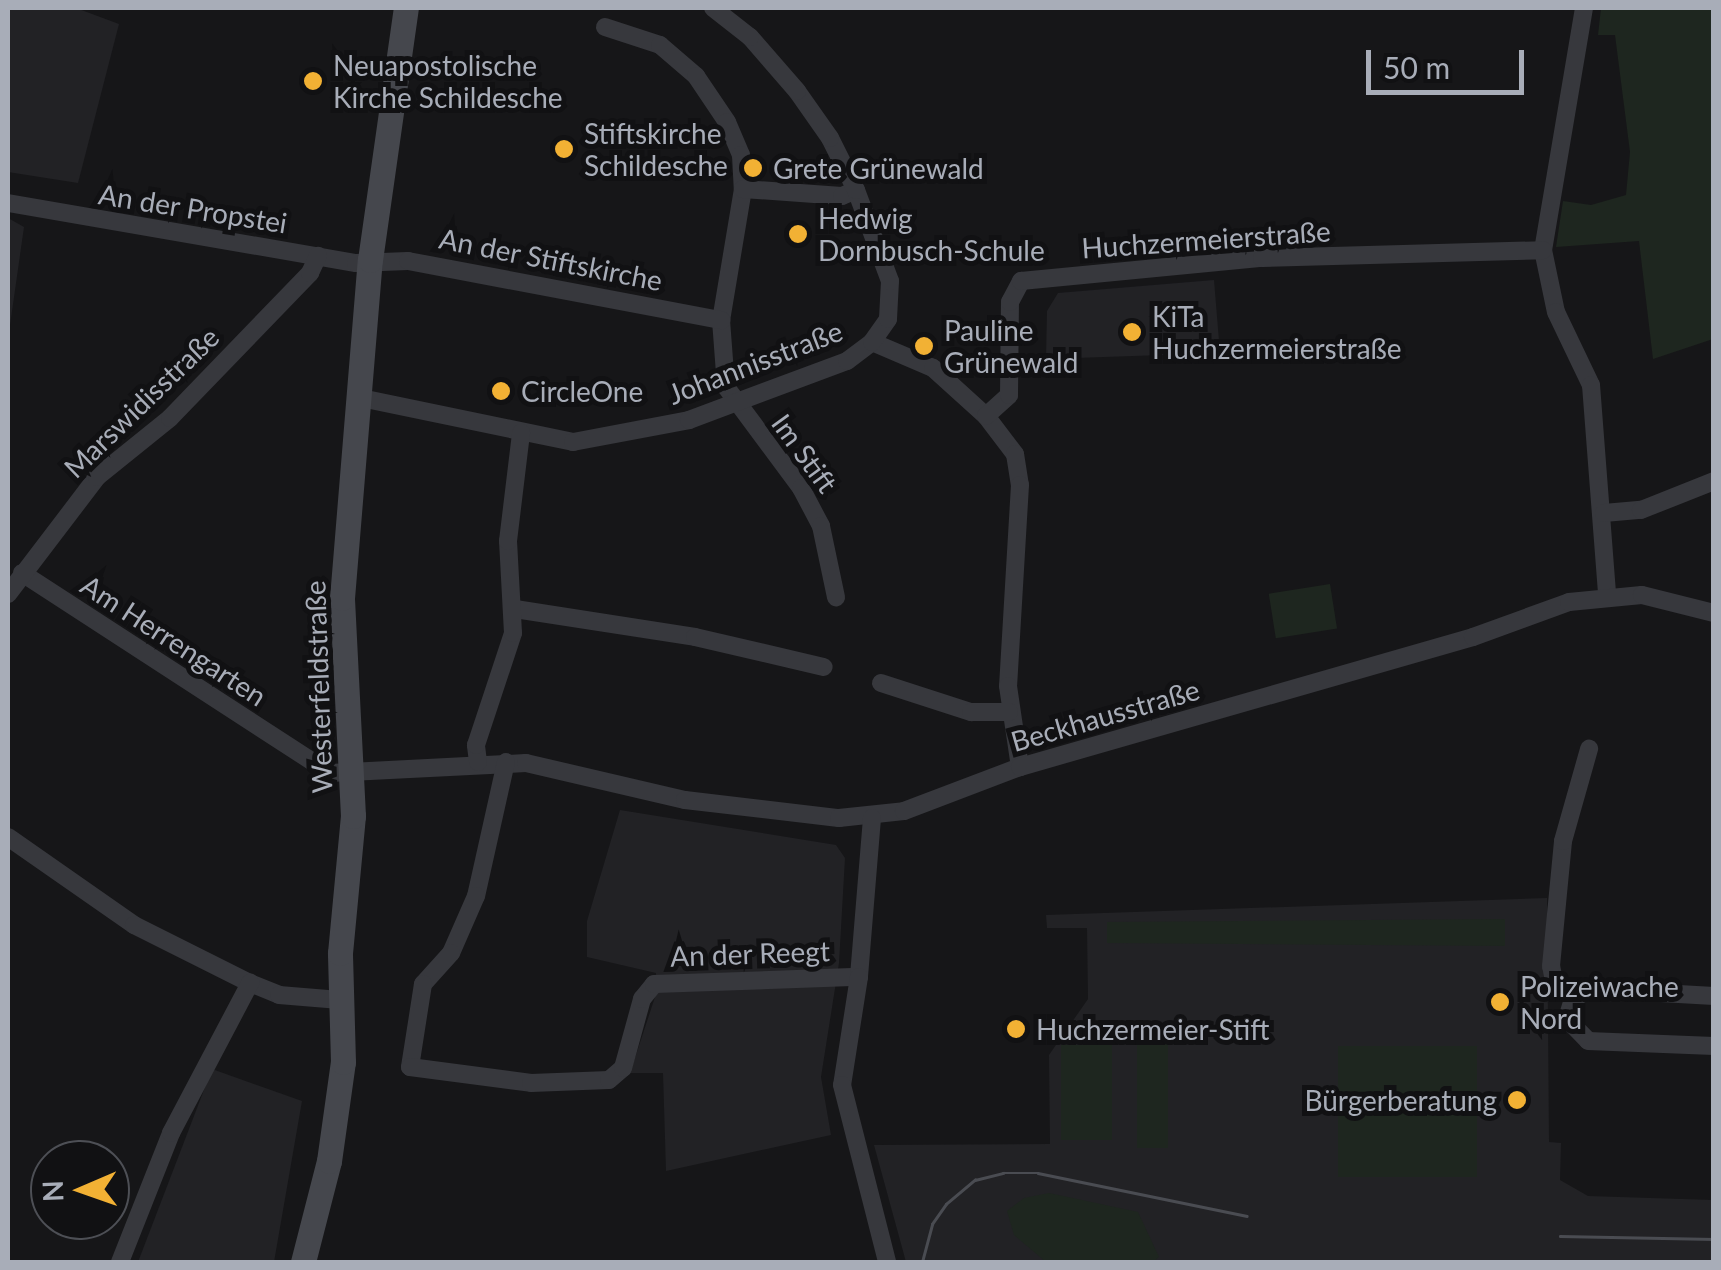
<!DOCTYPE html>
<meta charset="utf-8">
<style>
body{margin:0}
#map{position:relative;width:1721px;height:1270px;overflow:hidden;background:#161618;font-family:Lato,sans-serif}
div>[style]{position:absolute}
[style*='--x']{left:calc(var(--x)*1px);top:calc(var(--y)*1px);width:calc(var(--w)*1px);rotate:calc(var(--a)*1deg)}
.built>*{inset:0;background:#222225}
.green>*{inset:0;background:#1e261f;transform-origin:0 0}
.street>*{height:18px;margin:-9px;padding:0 9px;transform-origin:9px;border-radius:9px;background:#37383d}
.secondary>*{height:25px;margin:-12.5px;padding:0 12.5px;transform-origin:12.5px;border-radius:12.5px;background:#45474d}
.tram>*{height:2.5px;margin:-1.25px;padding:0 1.25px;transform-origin:1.25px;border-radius:1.25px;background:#4a4c52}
.dots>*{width:28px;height:28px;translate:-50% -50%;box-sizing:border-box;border:5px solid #111113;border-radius:50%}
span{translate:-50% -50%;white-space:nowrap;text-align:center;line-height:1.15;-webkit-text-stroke:10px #111113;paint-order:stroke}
.poi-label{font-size:28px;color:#a8adb8}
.left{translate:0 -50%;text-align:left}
.right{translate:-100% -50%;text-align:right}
.street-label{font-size:28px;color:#a8adb8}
.frame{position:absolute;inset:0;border:10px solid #a8adb8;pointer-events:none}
.north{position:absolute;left:30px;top:1140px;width:100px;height:100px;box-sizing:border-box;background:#111113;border:2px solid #4d4f55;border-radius:50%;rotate:268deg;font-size:28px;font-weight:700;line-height:40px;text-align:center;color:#a8adb8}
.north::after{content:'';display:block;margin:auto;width:35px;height:45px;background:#f2b134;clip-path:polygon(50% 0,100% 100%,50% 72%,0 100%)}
.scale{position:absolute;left:1366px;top:50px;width:158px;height:45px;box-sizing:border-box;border:5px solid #a8adb8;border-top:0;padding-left:12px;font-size:30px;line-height:35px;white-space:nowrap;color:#a8adb8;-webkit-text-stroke:8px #111113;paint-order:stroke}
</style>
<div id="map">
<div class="built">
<div style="clip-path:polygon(8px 8px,76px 8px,119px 24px,78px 183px,8px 172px)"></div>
<div style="clip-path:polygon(8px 218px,24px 227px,8px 339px)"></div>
<div style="clip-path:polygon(1214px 280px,1220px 353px,1046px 359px,1047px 311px,1058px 293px)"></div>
<div style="clip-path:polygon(620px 810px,836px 845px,845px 858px,839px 963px,821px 1077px,831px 1135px,666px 1171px,663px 1073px,630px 1073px,656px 994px,656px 973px,587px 957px,587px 921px)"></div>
<div style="clip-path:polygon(1547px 898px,1549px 1142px,1561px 1143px,1560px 1180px,1588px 1196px,1713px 1200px,1713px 1262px,906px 1262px,874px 1145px,1050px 1144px,1049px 1055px,1088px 999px,1087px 928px,1047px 928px,1046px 915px)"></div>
<div style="clip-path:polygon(212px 1069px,302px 1101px,274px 1262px,138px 1262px)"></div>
</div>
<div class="green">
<div style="clip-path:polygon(1601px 8px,1713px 8px,1713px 339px,1653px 359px,1639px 241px,1556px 247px,1563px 201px,1591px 205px,1626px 195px,1630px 152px,1615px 35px,1598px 35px)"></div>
<div style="left:1330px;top:584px;width:45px;height:62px;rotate:81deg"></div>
<div style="clip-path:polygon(1505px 919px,1505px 946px,1107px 943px,1107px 922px)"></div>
<div style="left:1137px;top:1025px;width:31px;height:123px"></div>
<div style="left:1061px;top:1045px;width:51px;height:95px"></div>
<div style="left:1338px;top:1046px;width:139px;height:131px"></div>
<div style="clip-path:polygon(1049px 1193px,1138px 1212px,1159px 1257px,1153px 1262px,1046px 1262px,1014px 1235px,1007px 1211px,1024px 1198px)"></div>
</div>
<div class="street">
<div style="--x:1584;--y:8;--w:245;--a:99.6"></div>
<div style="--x:1543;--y:250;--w:63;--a:78.2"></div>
<div style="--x:1556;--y:312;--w:81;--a:64.4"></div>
<div style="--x:1591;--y:385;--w:211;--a:85.6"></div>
<div style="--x:605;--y:27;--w:58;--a:18.1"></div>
<div style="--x:660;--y:45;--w:48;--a:40.7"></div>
<div style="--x:696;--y:76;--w:55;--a:56"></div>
<div style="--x:727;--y:122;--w:36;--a:67"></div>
<div style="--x:741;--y:155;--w:34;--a:87"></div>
<div style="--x:743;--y:189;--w:133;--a:99.5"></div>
<div style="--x:721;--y:320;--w:67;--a:85.7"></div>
<div style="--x:726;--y:387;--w:126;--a:53.4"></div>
<div style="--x:801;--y:488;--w:43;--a:62.2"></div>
<div style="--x:821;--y:526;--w:73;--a:78.1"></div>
<div style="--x:743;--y:189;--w:99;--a:4"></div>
<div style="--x:842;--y:196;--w:15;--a:-23"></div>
<div style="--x:8;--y:203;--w:353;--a:9.8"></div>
<div style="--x:356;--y:263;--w:52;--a:-2.2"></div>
<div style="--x:408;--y:261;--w:319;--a:10.7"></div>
<div style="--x:872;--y:342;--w:66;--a:23.1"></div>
<div style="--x:933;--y:368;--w:72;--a:42.2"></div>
<div style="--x:986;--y:416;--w:48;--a:52.7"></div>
<div style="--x:1015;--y:454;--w:31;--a:81"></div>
<div style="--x:1020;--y:485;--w:201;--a:93.4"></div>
<div style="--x:1008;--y:686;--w:82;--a:81.6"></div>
<div style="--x:361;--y:398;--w:217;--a:11.7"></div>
<div style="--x:573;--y:442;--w:118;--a:-10.7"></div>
<div style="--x:689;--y:420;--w:169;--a:-20.5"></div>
<div style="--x:847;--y:361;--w:31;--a:-37"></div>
<div style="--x:872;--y:342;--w:28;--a:-55"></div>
<div style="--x:888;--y:319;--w:38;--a:-87"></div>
<div style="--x:890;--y:281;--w:97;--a:-110.5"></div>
<div style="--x:856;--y:190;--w:58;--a:-116.6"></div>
<div style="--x:830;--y:138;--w:57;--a:-125.1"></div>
<div style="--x:797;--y:91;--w:72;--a:-131"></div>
<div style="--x:750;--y:37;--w:47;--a:-141.9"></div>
<div style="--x:986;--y:416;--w:31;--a:-42"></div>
<div style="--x:1009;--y:395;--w:93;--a:-89.4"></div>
<div style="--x:1010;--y:302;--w:24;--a:-62"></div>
<div style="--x:1021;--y:281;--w:242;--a:-5.5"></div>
<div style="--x:1262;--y:258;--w:281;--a:-1.6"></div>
<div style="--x:1604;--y:513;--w:37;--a:-5"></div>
<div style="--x:1641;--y:510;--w:79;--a:-21.7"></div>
<div style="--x:22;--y:573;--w:367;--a:33"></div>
<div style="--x:330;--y:773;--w:196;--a:-2.9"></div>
<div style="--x:526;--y:763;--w:163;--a:13.1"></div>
<div style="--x:685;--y:800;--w:155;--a:6.7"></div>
<div style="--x:839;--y:818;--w:65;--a:-6.1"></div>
<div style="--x:904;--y:811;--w:124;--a:-20.8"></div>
<div style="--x:1020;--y:767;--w:471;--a:-16"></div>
<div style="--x:1473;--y:637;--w:102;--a:-20"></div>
<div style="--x:1569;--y:602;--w:73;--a:-5.5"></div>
<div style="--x:1642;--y:595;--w:74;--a:14"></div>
<div style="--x:8;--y:594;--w:147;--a:-52.7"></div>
<div style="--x:97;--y:477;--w:94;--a:-38.9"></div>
<div style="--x:170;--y:418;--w:202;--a:-46"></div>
<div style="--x:310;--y:273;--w:19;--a:-65"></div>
<div style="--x:515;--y:609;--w:182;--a:8.8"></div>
<div style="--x:695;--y:637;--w:132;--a:13.1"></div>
<div style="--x:881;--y:683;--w:95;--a:17.9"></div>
<div style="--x:971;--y:712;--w:38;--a:0"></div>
<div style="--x:478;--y:762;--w:17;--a:-97"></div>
<div style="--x:476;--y:745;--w:118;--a:-71.7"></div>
<div style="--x:513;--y:633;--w:92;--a:-93.1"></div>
<div style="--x:508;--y:541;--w:109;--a:-83.1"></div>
<div style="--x:506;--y:762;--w:137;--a:102.6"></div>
<div style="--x:476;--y:896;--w:62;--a:113.7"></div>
<div style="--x:451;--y:953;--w:42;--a:132.1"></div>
<div style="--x:423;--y:984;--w:84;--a:98.9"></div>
<div style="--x:410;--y:1067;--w:122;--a:7.5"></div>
<div style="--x:531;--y:1083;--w:78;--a:-2.2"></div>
<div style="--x:609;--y:1080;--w:18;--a:-41"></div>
<div style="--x:623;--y:1068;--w:72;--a:-74.6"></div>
<div style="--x:642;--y:999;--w:19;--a:-51"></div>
<div style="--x:654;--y:984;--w:205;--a:-2"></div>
<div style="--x:872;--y:818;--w:160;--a:94.7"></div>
<div style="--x:859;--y:977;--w:109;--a:98.9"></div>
<div style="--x:842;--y:1085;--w:183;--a:75.7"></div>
<div style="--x:8;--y:837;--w:154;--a:34.9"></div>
<div style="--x:134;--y:925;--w:130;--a:26.6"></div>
<div style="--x:250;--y:983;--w:31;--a:22"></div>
<div style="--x:279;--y:995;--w:61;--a:4.7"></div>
<div style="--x:1714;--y:996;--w:124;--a:-176.8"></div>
<div style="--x:1590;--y:989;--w:20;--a:150"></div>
<div style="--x:1573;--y:999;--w:21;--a:107"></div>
<div style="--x:1567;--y:1019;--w:30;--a:46"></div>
<div style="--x:1588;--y:1041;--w:126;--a:2.3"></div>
<div style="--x:1573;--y:999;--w:26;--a:-137"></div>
<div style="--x:1554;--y:981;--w:15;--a:-101"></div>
<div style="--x:1551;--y:966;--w:126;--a:-84.5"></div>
<div style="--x:1563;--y:841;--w:96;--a:-74.2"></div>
<div style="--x:120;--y:1262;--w:139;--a:-68.4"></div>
<div style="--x:171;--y:1133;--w:170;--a:-62.2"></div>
</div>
<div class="secondary">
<div style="--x:303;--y:1262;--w:104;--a:-75.6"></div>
<div style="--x:329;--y:1161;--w:100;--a:-82"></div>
<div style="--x:343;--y:1062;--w:109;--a:-91.6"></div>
<div style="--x:340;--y:953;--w:138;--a:-84.6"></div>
<div style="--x:353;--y:816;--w:218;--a:-92.9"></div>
<div style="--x:342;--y:598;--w:339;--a:-85.3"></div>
<div style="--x:370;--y:260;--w:255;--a:-81.9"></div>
</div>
<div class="tram">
<div style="--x:1560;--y:1236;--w:154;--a:1.1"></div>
<div style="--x:922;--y:1262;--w:39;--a:-75"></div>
<div style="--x:932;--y:1224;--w:24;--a:-55"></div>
<div style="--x:946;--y:1204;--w:38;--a:-40"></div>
<div style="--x:975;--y:1180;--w:29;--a:-14"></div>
<div style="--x:1003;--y:1173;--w:35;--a:0"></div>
<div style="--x:1038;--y:1173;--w:213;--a:11.6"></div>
</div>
<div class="dots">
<div style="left:313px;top:81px;background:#f2b134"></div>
<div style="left:564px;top:149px;background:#f2b134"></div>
<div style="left:753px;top:168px;background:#f2b134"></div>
<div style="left:798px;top:234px;background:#f2b134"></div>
<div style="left:1132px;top:332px;background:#f2b134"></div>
<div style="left:924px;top:346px;background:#f2b134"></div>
<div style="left:501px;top:391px;background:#f2b134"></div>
<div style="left:1500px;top:1002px;background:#f2b134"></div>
<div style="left:1016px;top:1029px;background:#f2b134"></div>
<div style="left:1517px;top:1100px;background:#f2b134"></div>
</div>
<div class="poi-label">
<span class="left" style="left:333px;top:81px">Neuapostolische<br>Kirche Schildesche</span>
<span class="left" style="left:584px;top:149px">Stiftskirche<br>Schildesche</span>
<span class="left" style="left:773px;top:168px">Grete Grünewald</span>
<span class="left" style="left:818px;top:234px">Hedwig<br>Dornbusch-Schule</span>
<span class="left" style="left:1152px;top:332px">KiTa<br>Huchzermeierstraße</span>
<span class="left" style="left:944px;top:346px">Pauline<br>Grünewald</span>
<span class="left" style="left:521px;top:391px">CircleOne</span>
<span class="left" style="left:1520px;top:1002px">Polizeiwache<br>Nord</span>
<span class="left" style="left:1036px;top:1029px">Huchzermeier-Stift</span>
<span class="right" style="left:1497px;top:1100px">Bürgerberatung</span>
</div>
<div class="street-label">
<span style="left:193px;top:208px;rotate:9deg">An der Propstei</span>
<span style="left:1206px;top:239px;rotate:-4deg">Huchzermeierstraße</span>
<span style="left:551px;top:259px;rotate:11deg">An der Stiftskirche</span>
<span style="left:755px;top:362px;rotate:-21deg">Johannisstraße</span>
<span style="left:141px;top:402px;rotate:-44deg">Marswidisstraße</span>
<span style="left:805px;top:453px;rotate:54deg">Im Stift</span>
<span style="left:174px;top:640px;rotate:33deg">Am Herrengarten</span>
<span style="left:318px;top:687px;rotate:-92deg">Westerfeldstraße</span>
<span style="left:1105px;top:715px;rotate:-16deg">Beckhausstraße</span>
<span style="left:750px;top:953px;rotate:-2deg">An der Reegt</span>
</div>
<div class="frame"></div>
<div class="north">N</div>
<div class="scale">50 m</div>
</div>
